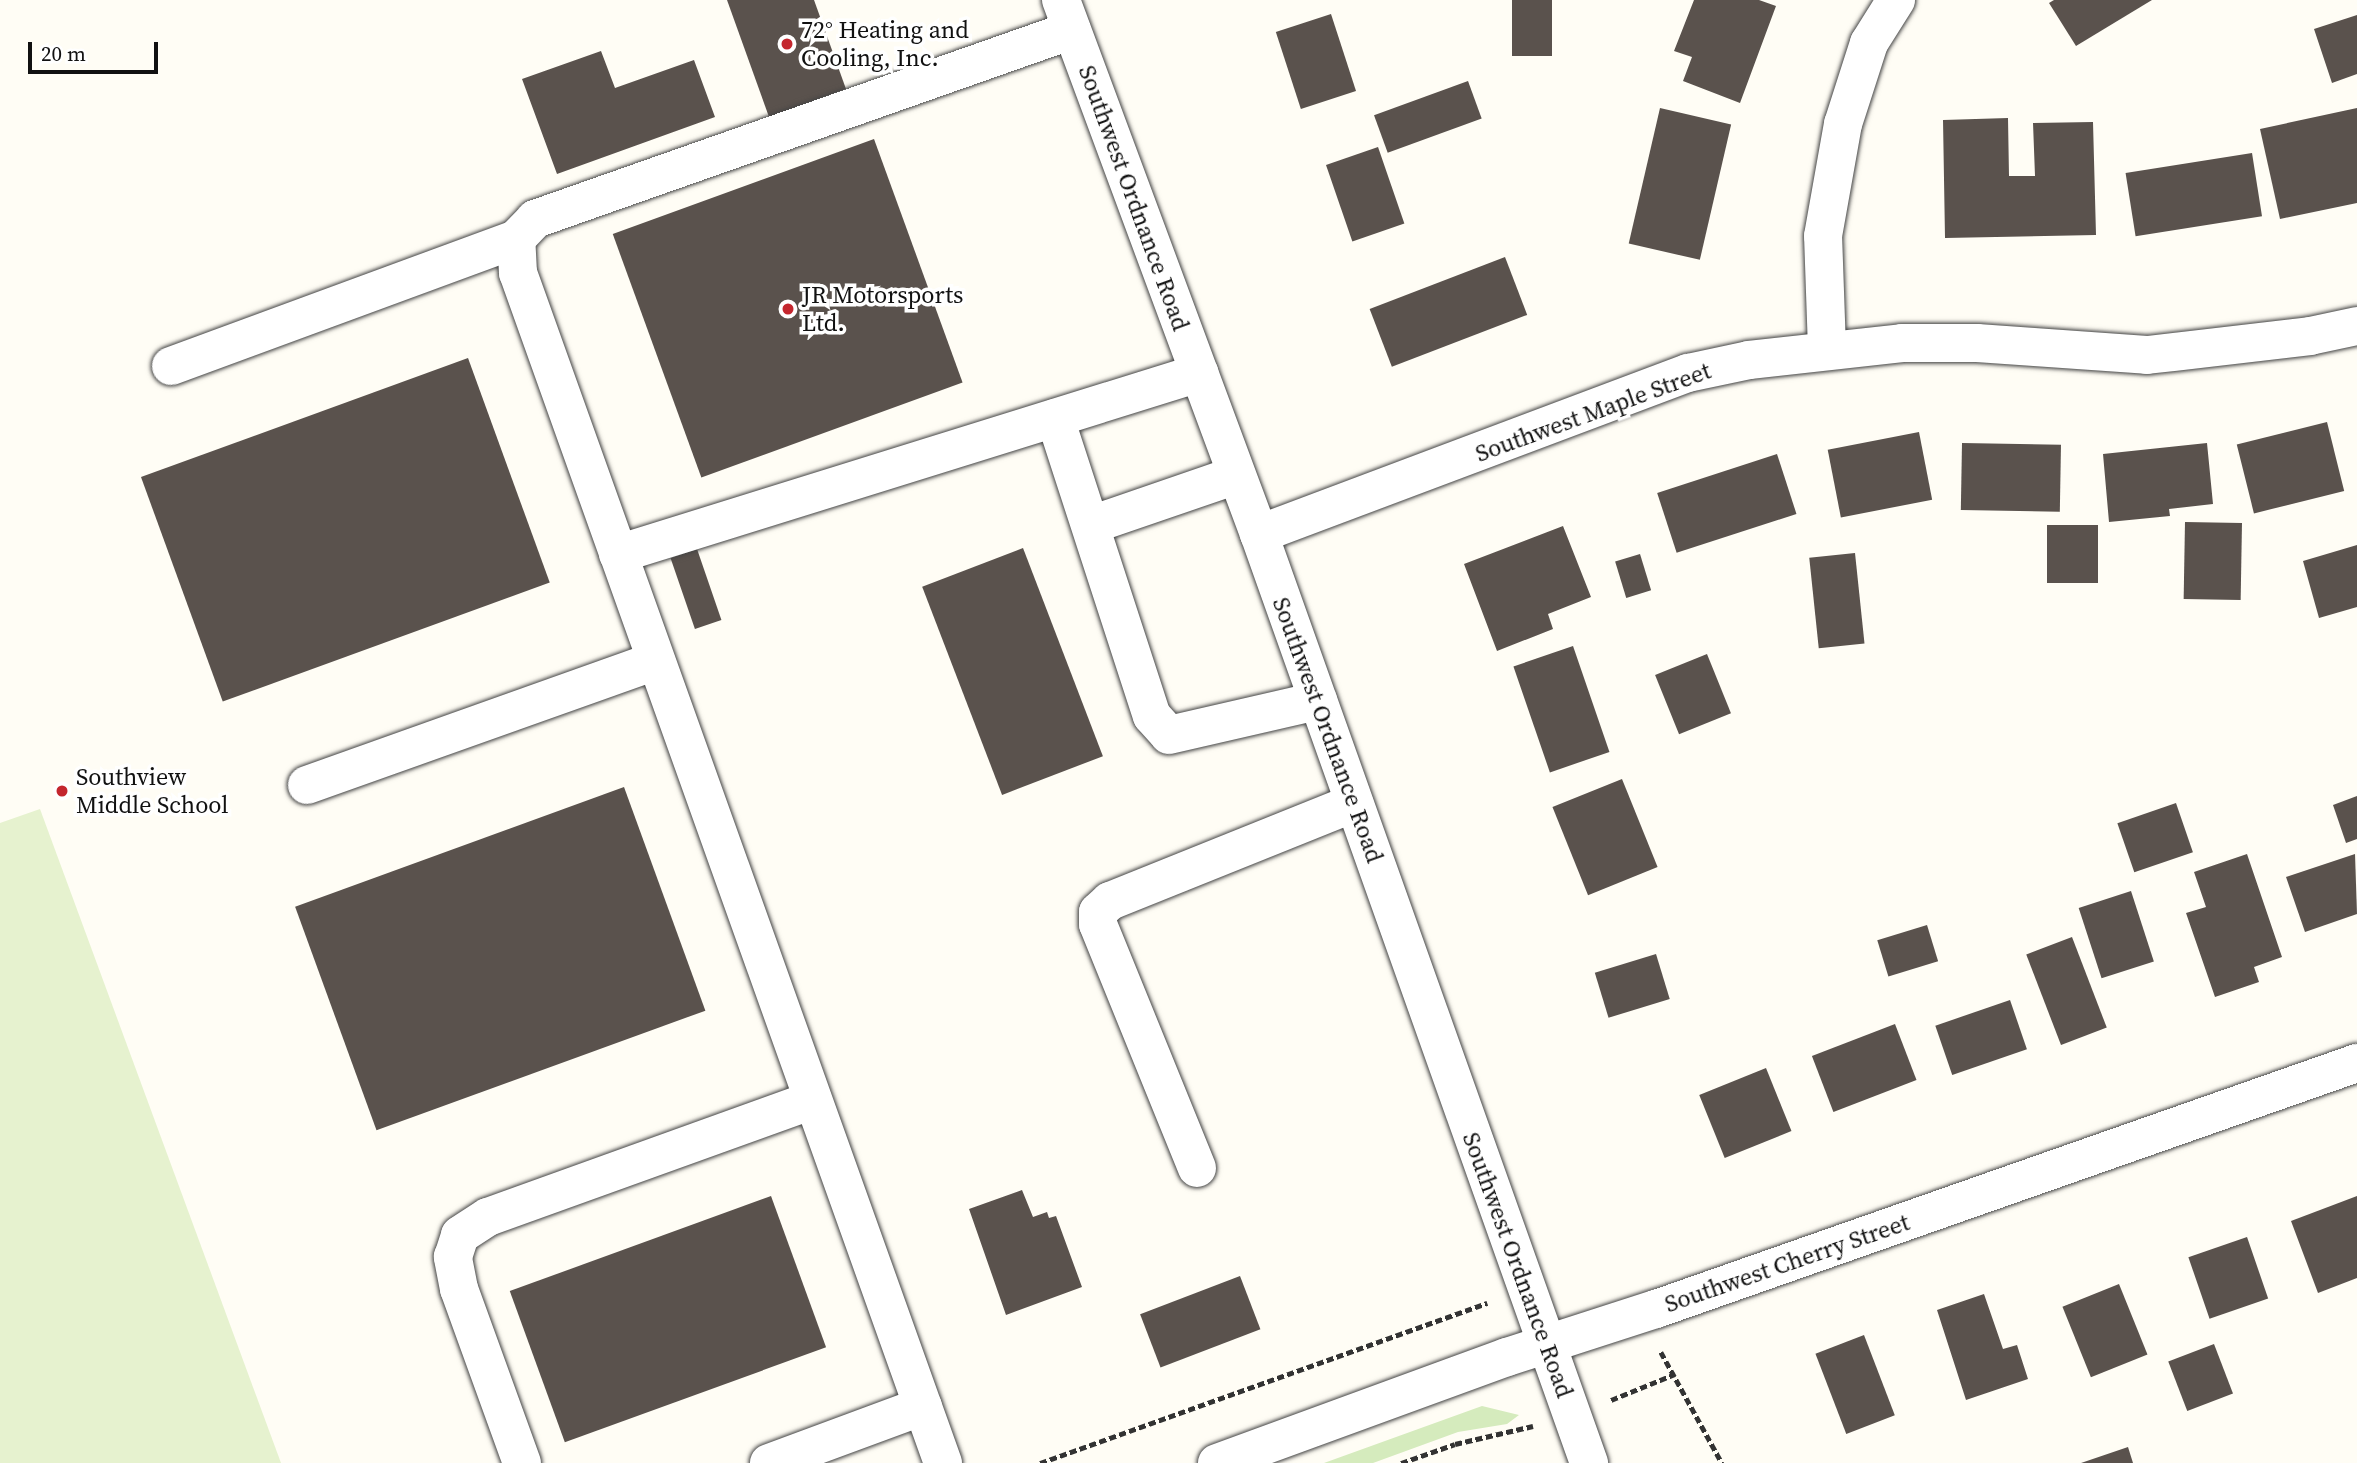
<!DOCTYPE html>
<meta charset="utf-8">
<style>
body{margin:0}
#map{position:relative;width:2357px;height:1463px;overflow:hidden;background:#fffdf5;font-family:"Source Serif 4",serif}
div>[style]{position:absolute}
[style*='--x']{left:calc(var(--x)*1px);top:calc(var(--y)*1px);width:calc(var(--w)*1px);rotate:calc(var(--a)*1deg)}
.green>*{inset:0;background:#d5ebbd}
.pitch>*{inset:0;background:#e6f2cf}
.building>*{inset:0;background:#5a524d;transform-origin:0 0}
.path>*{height:4.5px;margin-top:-2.25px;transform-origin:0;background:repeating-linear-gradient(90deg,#333 0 7px,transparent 0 10.5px)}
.roads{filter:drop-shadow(0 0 2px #444) drop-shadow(0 0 2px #444)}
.minor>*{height:38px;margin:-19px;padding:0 19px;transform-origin:19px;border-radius:19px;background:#fff}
.dots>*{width:19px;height:19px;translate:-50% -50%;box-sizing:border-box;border:4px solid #fff;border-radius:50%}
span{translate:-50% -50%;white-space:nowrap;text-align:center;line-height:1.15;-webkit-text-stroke:7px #fff;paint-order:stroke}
.poi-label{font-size:24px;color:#111}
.left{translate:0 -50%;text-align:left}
.street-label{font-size:24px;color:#111}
.scale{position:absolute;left:28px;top:42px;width:130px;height:32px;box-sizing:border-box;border:4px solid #111;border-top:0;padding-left:9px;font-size:21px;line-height:24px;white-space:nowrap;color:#111;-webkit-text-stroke:5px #fff;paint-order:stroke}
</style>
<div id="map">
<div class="green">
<div style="clip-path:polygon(1482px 1406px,1519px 1415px,1507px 1424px,1458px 1432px,1373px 1463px,1324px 1463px)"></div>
</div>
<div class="pitch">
<div style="clip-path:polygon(40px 809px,281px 1463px,0 1463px,0 823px)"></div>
</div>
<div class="building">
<div style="clip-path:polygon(727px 0,814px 0,846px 89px,769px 117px)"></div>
<div style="left:1512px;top:0;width:40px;height:56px"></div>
<div style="clip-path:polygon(1694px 0,1759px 0,1776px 6px,1740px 103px,1683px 81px,1692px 57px,1674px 51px)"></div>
<div style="clip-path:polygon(2054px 0,2152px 0,2076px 46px,2049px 3px)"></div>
<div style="left:1331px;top:14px;width:81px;height:58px;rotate:72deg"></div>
<div style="clip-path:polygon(2357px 15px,2357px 74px,2332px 83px,2314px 29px)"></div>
<div style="clip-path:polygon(601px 51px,615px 88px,694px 60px,715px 117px,557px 174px,522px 79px)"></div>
<div style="left:1468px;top:81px;width:40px;height:100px;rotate:70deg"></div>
<div style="left:1660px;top:108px;width:73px;height:139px;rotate:13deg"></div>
<div style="clip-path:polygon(2357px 108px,2357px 203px,2280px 219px,2260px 129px)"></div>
<div style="clip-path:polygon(2008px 118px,2009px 176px,2035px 176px,2033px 123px,2093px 122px,2096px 235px,1945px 238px,1943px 120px)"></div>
<div style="left:874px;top:139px;width:259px;height:278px;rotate:70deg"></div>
<div style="left:1378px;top:147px;width:81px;height:55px;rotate:71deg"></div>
<div style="left:2252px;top:153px;width:64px;height:128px;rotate:81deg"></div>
<div style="left:1505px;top:257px;width:62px;height:145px;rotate:69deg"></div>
<div style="left:468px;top:358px;width:239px;height:348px;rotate:70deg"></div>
<div style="left:2327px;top:422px;width:71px;height:93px;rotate:76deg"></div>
<div style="left:1919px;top:432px;width:69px;height:93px;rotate:79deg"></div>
<div style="left:1962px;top:443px;width:99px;height:67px;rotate:1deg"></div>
<div style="clip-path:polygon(2207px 443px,2213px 504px,2169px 509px,2170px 516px,2109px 522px,2103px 454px)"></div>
<div style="left:1777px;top:454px;width:63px;height:126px;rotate:72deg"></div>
<div style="left:2185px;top:522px;width:57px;height:77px;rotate:1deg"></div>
<div style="left:2047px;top:525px;width:51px;height:58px"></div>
<div style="clip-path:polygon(1563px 526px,1591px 597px,1548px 614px,1553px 629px,1497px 651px,1464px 564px)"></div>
<div style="clip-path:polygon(2357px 545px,2357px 607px,2319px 618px,2303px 561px)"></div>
<div style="left:1023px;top:548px;width:223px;height:108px;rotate:69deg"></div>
<div style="left:697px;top:549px;width:75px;height:28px;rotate:71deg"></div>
<div style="left:1855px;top:553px;width:91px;height:46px;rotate:84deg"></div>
<div style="left:1640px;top:554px;width:38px;height:26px;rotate:73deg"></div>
<div style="left:1573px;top:646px;width:112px;height:63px;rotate:71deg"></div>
<div style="left:1707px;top:654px;width:64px;height:56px;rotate:68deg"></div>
<div style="left:1622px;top:779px;width:95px;height:75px;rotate:68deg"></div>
<div style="left:624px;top:787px;width:238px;height:350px;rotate:70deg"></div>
<div style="clip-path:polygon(2357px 796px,2357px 839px,2346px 843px,2333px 805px)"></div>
<div style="left:2176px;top:803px;width:52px;height:62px;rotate:71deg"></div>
<div style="clip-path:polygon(2247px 854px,2282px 957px,2254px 967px,2259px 982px,2215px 997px,2186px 913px,2206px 907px,2194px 872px)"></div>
<div style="clip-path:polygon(2355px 854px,2357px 914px,2305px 932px,2286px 877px)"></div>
<div style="left:2131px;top:891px;width:74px;height:55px;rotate:72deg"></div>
<div style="left:1927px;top:925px;width:38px;height:52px;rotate:73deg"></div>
<div style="left:2072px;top:937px;width:97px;height:49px;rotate:69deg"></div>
<div style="left:1656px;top:954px;width:47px;height:64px;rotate:73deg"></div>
<div style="left:2010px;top:1000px;width:52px;height:79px;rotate:71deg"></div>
<div style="left:1895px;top:1024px;width:60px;height:89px;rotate:69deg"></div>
<div style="left:1766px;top:1068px;width:68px;height:72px;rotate:68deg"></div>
<div style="clip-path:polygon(1022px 1190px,1033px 1217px,1047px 1212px,1049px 1218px,1056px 1216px,1082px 1287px,1006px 1315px,969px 1209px)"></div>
<div style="left:771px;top:1196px;width:161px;height:278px;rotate:70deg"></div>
<div style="clip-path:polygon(2357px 1196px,2357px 1278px,2318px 1293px,2291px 1221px)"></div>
<div style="left:2247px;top:1237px;width:65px;height:62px;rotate:71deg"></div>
<div style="left:1240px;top:1276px;width:57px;height:107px;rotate:69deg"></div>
<div style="left:2119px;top:1284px;width:76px;height:61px;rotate:68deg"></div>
<div style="clip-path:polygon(1984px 1294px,2003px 1349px,2017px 1345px,2028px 1379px,1966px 1400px,1937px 1310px)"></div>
<div style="left:1864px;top:1335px;width:86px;height:52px;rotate:69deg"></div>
<div style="left:2214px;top:1344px;width:53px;height:49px;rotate:69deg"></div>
<div style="clip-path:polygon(2128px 1447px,2133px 1463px,2081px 1463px)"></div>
</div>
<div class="path">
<div style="--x:1661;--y:1352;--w:127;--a:61.2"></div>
<div style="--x:1611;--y:1400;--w:69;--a:-22.1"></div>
<div style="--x:1040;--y:1463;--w:475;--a:-19.7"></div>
<div style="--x:1401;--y:1463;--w:57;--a:-19.4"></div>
<div style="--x:1455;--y:1444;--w:80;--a:-13"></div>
</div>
<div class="roads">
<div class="minor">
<div style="--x:1061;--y:0;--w:570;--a:69.66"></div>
<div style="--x:1259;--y:534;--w:986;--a:70.44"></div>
<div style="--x:1827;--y:349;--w:113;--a:-92"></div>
<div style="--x:1823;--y:236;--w:114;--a:-79.9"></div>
<div style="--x:1843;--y:124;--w:85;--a:-72.2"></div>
<div style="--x:1869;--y:43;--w:51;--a:-57.9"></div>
<div style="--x:171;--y:366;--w:368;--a:-20.2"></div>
<div style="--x:1055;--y:418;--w:313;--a:72"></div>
<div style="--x:1152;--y:716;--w:25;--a:48"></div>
<div style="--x:1169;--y:735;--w:153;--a:-12.9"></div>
<div style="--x:1091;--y:525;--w:153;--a:-19"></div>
<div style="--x:1259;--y:534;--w:458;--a:-20.6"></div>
<div style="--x:1688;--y:373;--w:62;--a:-12"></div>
<div style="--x:1749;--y:360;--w:154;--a:-6.3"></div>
<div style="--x:1902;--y:343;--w:75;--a:0"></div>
<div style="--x:1977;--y:343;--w:170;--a:4"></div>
<div style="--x:2147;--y:355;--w:164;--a:-6.6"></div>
<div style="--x:2310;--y:336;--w:48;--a:-12"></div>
<div style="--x:618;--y:554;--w:609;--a:-17.3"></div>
<div style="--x:307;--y:785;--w:370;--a:-19.6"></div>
<div style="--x:1197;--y:1168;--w:263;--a:-112.1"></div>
<div style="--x:1098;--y:924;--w:12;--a:-90"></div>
<div style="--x:1098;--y:912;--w:16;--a:-43"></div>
<div style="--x:1110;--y:901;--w:263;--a:-21.9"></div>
<div style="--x:522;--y:1463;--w:185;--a:-109.9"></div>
<div style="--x:459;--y:1289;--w:33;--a:-101"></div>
<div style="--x:453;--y:1257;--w:23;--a:-72"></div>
<div style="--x:460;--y:1235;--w:33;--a:-33"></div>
<div style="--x:488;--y:1217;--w:345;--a:-19.8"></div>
<div style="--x:769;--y:1463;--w:164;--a:-20.3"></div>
<div style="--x:943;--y:1463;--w:1264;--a:-109.65"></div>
<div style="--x:518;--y:273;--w:34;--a:-93"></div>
<div style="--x:516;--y:239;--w:28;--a:-46"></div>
<div style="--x:535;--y:219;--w:569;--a:-19.39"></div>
<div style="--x:1217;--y:1463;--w:309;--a:-20.1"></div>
<div style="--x:1507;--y:1357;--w:157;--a:-17.9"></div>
<div style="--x:1656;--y:1309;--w:743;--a:-19.34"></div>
</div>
</div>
<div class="dots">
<div style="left:787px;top:44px;background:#c4262e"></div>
<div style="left:788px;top:309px;background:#c4262e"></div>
<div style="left:62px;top:791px;background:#c4262e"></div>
</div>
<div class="poi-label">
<span class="left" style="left:801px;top:44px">72° Heating and<br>Cooling, Inc.</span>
<span class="left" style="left:802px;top:309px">JR Motorsports<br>Ltd.</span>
<span class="left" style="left:76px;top:791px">Southview<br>Middle School</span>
</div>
<div class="street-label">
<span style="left:1134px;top:198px;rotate:70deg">Southwest Ordnance Road</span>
<span style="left:1593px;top:412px;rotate:-20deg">Southwest Maple Street</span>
<span style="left:1328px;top:730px;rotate:70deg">Southwest Ordnance Road</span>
<span style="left:1787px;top:1263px;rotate:-19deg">Southwest Cherry Street</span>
<span style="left:1518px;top:1265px;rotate:70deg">Southwest Ordnance Road</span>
</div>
<div class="scale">20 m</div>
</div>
